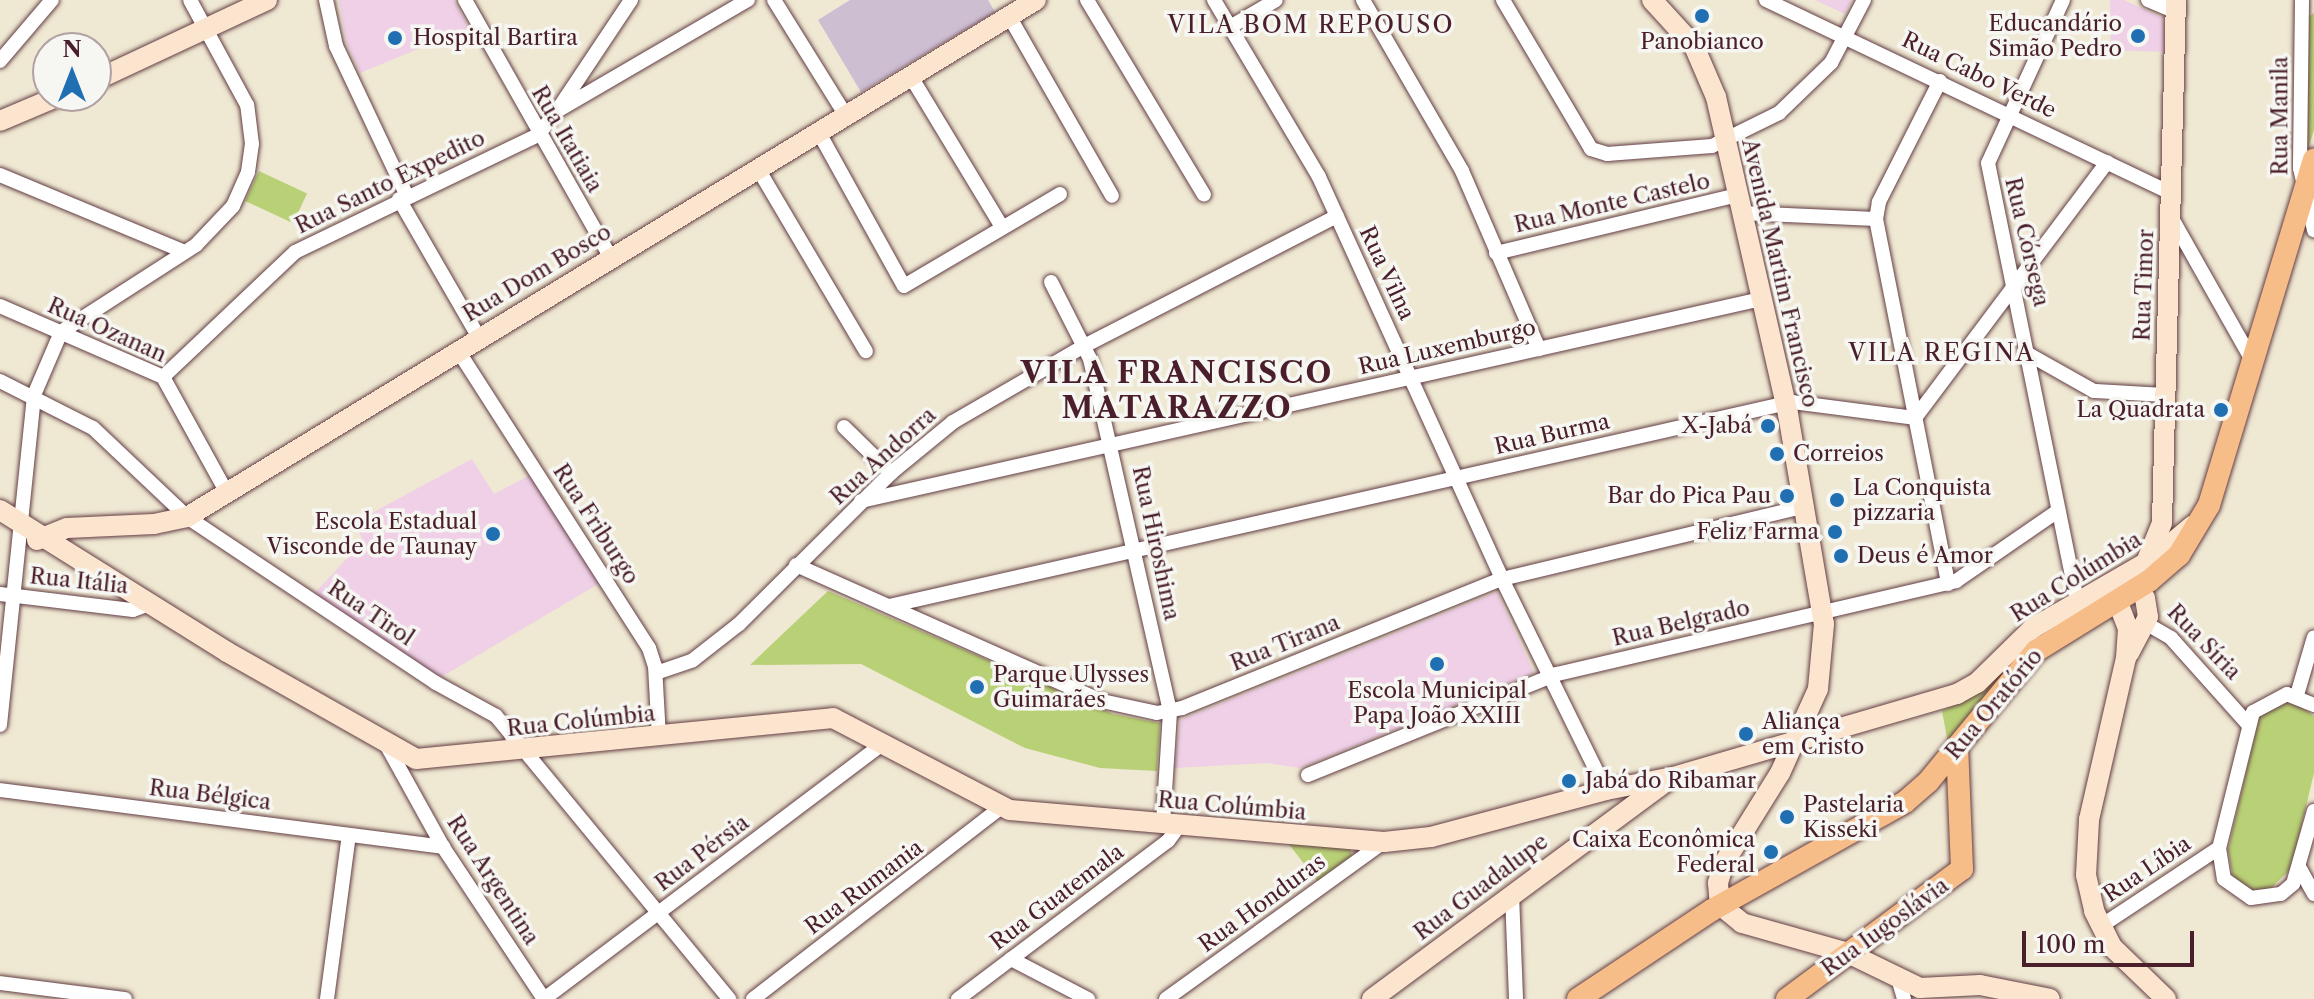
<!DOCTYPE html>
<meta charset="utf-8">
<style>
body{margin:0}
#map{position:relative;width:2314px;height:999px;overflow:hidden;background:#efe8d2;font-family:"Libre Caslon Text",serif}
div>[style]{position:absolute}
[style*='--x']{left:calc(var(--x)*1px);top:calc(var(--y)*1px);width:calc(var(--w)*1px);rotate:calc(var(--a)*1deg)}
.built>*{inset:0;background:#efd0e6}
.industrial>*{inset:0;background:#cdbed2}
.green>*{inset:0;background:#b9d176;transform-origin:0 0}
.roads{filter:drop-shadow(0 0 2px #633d44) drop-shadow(0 0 2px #633d44)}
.street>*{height:14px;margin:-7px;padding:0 7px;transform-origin:7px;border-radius:7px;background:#fff}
.secondary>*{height:20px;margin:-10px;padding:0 10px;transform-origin:10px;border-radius:10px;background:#fce5cf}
.primary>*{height:22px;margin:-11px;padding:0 11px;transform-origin:11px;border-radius:11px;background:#f7bd88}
.dots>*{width:22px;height:22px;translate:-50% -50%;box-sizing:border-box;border:4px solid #f6f6f2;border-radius:50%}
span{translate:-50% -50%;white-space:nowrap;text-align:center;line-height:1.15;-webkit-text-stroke:7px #f6f6f2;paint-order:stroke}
.poi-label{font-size:22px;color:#4a1f2b}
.right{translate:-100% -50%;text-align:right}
.left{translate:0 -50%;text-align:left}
.street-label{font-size:22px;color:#4a1f2b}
.neighbourhood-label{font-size:24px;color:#4a1f2b;letter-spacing:2px}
.district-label{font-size:30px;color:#4a1f2b;font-weight:700;letter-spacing:2px}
.north{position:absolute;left:32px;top:32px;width:80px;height:80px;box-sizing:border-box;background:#f6f6f2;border:2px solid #b1a0a2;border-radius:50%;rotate:0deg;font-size:22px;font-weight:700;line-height:32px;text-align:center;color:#4a1f2b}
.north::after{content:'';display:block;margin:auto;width:28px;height:36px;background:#1f6fb2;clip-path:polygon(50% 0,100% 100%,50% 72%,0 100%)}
.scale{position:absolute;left:2022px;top:931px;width:172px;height:36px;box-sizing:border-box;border:4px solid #4a1f2b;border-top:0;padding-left:10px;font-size:24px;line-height:28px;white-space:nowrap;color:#4a1f2b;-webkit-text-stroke:6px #f6f6f2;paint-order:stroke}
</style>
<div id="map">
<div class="built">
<div style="clip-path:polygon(339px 0,454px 0,469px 28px,360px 73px,346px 42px)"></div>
<div style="clip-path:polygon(1815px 0,1852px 0,1845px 14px)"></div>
<div style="clip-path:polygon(2110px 0,2124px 0,2163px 18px,2165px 52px,2111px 50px)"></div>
<div style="clip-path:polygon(472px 459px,494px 494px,532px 474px,600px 583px,438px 679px,313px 595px,363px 541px,355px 522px)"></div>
<div style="clip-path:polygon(1497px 592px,1534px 673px,1300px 768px,1267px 763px,1175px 768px,1180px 720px)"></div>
</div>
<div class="industrial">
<div style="clip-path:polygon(850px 0,988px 0,995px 12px,861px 92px,818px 20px)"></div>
</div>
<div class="green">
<div style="clip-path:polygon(2314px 13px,2314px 130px,2307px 151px,2308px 17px)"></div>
<div style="left:259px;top:171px;width:53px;height:33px;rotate:25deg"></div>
<div style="clip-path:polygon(828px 591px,1113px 714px,1160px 723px,1157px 771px,1100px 768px,1025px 748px,861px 664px,750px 665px)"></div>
<div style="clip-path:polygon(2041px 631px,2043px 634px,1948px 743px,1942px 711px,1965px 700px)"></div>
<div style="clip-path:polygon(2283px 702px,2293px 702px,2314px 716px,2314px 773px,2291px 869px,2270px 889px,2249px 890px,2233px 878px,2228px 850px,2259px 717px)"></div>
<div style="clip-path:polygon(1288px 843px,1350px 848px,1352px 856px,1318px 882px)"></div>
</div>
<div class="roads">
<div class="street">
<div style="--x:326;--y:0;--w:47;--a:77.7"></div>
<div style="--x:336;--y:46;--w:166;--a:64.7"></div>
<div style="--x:465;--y:0;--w:294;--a:60.5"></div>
<div style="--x:774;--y:0;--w:134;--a:58.1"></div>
<div style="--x:1087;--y:0;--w:227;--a:59"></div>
<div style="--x:1214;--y:0;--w:206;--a:59.3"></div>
<div style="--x:1319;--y:177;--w:442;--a:65.5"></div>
<div style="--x:1502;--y:579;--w:235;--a:63.8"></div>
<div style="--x:1363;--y:0;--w:198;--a:59.9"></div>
<div style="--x:1462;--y:171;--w:194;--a:66.6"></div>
<div style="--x:1503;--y:0;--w:173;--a:59.4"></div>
<div style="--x:1591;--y:149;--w:17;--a:17"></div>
<div style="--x:1607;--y:154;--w:105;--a:-4.4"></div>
<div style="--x:1712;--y:146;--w:75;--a:-26.2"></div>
<div style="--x:1779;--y:113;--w:72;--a:-43.9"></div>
<div style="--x:1831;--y:63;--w:71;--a:-62.4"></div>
<div style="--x:1766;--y:0;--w:449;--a:25.5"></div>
<div style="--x:2063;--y:0;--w:179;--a:114.7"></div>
<div style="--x:1988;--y:163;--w:448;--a:78.5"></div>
<div style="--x:2148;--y:0;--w:30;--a:23"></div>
<div style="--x:2302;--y:0;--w:168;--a:90.7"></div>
<div style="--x:2300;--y:168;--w:64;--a:77.3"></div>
<div style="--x:1009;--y:16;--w:207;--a:60.2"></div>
<div style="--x:1230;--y:27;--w:53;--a:-30.4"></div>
<div style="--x:0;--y:61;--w:80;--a:-49.6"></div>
<div style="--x:910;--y:75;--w:178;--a:58.8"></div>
<div style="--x:1940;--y:81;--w:136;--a:116.8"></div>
<div style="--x:1879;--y:202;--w:17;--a:100"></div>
<div style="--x:1876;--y:219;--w:372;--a:78.8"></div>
<div style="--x:559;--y:108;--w:130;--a:-56.3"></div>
<div style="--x:818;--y:131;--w:177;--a:61"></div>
<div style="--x:904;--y:286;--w:181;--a:-30.5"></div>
<div style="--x:757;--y:167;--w:214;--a:59.4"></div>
<div style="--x:0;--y:175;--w:200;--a:22.6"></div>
<div style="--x:399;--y:199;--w:158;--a:60"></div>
<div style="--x:1742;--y:213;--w:134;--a:2.6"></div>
<div style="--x:2170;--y:215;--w:169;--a:60.5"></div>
<div style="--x:1496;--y:253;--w:249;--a:-13.5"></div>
<div style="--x:1051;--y:282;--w:86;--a:63.1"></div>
<div style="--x:1090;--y:359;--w:362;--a:77.2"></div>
<div style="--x:1170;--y:712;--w:112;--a:93.6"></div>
<div style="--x:0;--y:306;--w:178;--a:23.5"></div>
<div style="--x:163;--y:377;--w:132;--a:61.1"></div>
<div style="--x:457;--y:349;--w:355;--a:57.3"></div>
<div style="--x:649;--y:648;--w:19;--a:72"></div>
<div style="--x:655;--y:666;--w:71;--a:86.8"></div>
<div style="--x:2030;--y:355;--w:73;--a:29.4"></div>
<div style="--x:2094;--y:391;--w:72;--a:3.2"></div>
<div style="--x:163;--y:377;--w:182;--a:-43.4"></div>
<div style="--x:295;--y:252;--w:270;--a:-25.7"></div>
<div style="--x:538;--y:135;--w:31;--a:-52"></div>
<div style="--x:557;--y:111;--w:221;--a:-30.2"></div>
<div style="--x:0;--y:381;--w:104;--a:26.8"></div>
<div style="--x:93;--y:428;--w:129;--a:43.4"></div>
<div style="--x:187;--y:517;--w:299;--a:33.7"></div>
<div style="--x:436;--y:683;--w:68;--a:28.8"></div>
<div style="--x:496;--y:716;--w:367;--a:50.5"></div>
<div style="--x:844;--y:427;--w:66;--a:44.4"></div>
<div style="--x:861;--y:501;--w:922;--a:-12.65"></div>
<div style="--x:796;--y:565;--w:335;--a:24"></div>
<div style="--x:1102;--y:701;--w:56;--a:12.3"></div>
<div style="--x:1157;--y:713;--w:25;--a:-11"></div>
<div style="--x:1182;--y:708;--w:345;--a:-22"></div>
<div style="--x:1502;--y:579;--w:313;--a:-13.5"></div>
<div style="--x:0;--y:594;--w:134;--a:6.9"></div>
<div style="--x:133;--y:610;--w:20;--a:-20"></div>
<div style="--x:889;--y:606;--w:926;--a:-12.73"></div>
<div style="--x:1792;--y:402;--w:124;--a:7.4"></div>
<div style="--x:1915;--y:418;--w:320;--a:-53.1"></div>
<div style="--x:2147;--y:624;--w:28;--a:30"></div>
<div style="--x:2171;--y:638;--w:115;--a:48.2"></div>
<div style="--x:656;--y:673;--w:39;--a:-19"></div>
<div style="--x:693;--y:660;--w:58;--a:-38"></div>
<div style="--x:739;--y:624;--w:214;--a:-44.8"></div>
<div style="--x:891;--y:473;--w:80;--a:-39.4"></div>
<div style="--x:953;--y:422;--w:154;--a:-30.1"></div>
<div style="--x:1086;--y:345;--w:282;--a:-27.2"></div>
<div style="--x:2297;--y:695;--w:60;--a:-73.7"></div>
<div style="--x:2314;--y:705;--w:29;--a:-158"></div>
<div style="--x:2287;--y:694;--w:38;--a:152"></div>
<div style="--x:2253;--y:712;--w:140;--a:104"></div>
<div style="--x:2219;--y:848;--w:31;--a:81"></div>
<div style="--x:2224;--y:879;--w:33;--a:35"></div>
<div style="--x:2251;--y:898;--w:30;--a:-8"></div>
<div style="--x:2281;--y:894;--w:16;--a:-40"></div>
<div style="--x:2293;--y:884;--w:76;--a:-74"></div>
<div style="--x:0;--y:725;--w:332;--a:-84.1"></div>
<div style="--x:34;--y:395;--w:69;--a:-66.8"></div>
<div style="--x:61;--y:332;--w:161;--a:-32.8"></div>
<div style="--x:196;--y:245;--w:54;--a:-46.5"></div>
<div style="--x:233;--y:206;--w:37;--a:-66"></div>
<div style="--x:248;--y:172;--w:28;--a:-82"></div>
<div style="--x:252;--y:144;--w:39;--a:-97"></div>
<div style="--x:247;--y:105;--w:119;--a:-118.5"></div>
<div style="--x:387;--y:746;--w:115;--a:61"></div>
<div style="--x:443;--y:847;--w:182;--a:56.4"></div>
<div style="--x:544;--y:999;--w:427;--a:-37"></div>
<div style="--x:1308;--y:775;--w:269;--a:-22.1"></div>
<div style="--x:1557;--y:674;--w:410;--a:-13.1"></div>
<div style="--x:1956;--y:581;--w:124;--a:-34.5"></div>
<div style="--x:0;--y:790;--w:447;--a:7.3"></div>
<div style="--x:2299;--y:867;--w:31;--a:61"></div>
<div style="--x:1512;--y:894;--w:105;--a:87.8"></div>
<div style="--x:2101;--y:926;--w:141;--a:-33.5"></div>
<div style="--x:1011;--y:959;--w:87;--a:27.5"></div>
<div style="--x:1898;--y:978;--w:22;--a:74"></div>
<div style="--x:0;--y:983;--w:126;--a:7.3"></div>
<div style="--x:327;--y:999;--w:165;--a:-82.4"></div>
<div style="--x:753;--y:999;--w:314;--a:-37.7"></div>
<div style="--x:958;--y:999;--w:263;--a:-37"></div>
<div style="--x:1168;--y:841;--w:19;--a:-54"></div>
<div style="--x:1166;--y:999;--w:269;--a:-35.8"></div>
</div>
<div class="secondary">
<div style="--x:1652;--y:0;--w:62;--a:47.6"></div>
<div style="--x:1694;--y:46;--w:56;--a:66.7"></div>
<div style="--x:1716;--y:97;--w:325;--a:77.2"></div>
<div style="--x:1788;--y:414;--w:213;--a:80.3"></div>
<div style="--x:1824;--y:624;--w:65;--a:95.3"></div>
<div style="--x:1818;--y:689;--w:92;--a:114.3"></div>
<div style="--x:1780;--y:773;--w:106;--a:121.9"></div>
<div style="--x:1724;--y:863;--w:21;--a:107"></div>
<div style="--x:1718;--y:883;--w:22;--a:85"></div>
<div style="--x:1720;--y:905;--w:28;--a:39"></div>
<div style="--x:1742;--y:923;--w:110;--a:15.8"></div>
<div style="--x:1848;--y:953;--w:80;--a:25.9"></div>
<div style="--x:1920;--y:988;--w:60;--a:-2.9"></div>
<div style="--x:1980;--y:985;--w:71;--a:11.3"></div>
<div style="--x:96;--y:80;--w:189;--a:-25.1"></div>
<div style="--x:0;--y:121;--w:64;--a:-23"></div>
<div style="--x:0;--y:510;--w:268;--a:32"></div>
<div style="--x:227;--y:652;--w:217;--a:29.5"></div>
<div style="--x:416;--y:759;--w:419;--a:-5.6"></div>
<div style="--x:833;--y:718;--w:199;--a:27.5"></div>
<div style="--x:1010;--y:810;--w:375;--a:4.9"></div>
<div style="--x:1384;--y:842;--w:47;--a:-6.1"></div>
<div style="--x:1431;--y:837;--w:181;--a:-15"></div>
<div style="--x:1606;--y:790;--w:68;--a:-11"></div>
<div style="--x:1673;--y:777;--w:296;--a:-16.3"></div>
<div style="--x:1957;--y:694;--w:23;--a:-29"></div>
<div style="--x:1977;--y:683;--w:78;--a:-44.5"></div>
<div style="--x:2033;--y:628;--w:140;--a:-30"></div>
<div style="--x:2154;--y:558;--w:50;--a:-40.1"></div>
<div style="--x:37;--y:540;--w:32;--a:-22"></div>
<div style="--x:67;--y:528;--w:87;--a:-2.6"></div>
<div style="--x:154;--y:524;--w:34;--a:-12"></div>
<div style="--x:187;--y:517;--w:994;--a:-31.34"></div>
<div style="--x:2147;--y:560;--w:40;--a:-68"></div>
<div style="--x:2162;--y:523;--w:523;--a:-88.47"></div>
<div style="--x:2129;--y:577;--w:26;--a:53"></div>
<div style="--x:2145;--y:598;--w:19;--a:81"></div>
<div style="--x:2148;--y:617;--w:41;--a:117.8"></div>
<div style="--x:2117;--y:600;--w:31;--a:69"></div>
<div style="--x:2128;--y:629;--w:29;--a:94"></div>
<div style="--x:2126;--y:658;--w:166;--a:102.9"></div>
<div style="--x:2089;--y:820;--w:55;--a:93.1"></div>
<div style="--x:2086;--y:875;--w:37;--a:77"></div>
<div style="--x:2094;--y:911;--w:40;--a:63.4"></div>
<div style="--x:2112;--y:947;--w:75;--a:43.9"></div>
<div style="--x:1372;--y:999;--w:368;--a:-36.5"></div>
</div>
<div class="primary">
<div style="--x:1578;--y:999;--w:161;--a:-33.6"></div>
<div style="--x:1712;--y:910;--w:221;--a:-29.2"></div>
<div style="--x:1905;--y:802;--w:30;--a:-41"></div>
<div style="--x:1928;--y:782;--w:170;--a:-50.5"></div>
<div style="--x:2036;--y:651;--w:133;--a:-31.8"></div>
<div style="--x:2149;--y:581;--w:40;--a:-41"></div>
<div style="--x:2179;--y:555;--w:58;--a:-59"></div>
<div style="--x:2209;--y:505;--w:361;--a:-73.1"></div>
<div style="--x:1787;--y:999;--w:218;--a:-36.6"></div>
<div style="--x:1962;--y:869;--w:122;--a:-92.3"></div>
</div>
</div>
<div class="dots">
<div style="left:1702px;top:16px;background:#1f6fb2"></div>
<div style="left:2138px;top:36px;background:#1f6fb2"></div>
<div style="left:395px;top:38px;background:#1f6fb2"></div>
<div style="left:2221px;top:410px;background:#1f6fb2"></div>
<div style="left:1768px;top:426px;background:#1f6fb2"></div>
<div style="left:1777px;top:454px;background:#1f6fb2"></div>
<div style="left:1787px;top:496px;background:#1f6fb2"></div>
<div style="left:1837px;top:500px;background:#1f6fb2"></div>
<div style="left:1835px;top:532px;background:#1f6fb2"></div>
<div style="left:493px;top:534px;background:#1f6fb2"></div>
<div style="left:1841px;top:556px;background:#1f6fb2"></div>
<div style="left:1437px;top:664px;background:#1f6fb2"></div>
<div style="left:977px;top:687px;background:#1f6fb2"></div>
<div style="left:1746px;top:734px;background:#1f6fb2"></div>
<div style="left:1569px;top:781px;background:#1f6fb2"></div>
<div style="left:1787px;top:817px;background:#1f6fb2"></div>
<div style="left:1771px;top:852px;background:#1f6fb2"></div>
</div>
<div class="poi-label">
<span class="right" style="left:2122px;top:36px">Educandário<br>Simão Pedro</span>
<span class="left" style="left:413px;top:38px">Hospital Bartira</span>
<span style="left:1702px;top:42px">Panobianco</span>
<span class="right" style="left:2205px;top:410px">La Quadrata</span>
<span class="right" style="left:1752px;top:426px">X-Jabá</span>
<span class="left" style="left:1793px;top:454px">Correios</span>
<span class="left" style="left:1853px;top:500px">La Conquista<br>pizzaria</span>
<span class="right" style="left:1771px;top:496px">Bar do Pica Pau</span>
<span class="right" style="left:477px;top:534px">Escola Estadual<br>Visconde de Taunay</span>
<span class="right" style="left:1819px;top:532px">Feliz Farma</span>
<span class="left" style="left:1857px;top:556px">Deus é Amor</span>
<span class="left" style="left:993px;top:687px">Parque Ulysses<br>Guimarães</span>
<span style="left:1437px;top:703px">Escola Municipal<br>Papa João XXIII</span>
<span class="left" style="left:1762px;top:734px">Aliança<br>em Cristo</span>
<span class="left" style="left:1585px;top:781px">Jabá do Ribamar</span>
<span class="left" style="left:1803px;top:817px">Pastelaria<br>Kisseki</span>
<span class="right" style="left:1755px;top:852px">Caixa Econômica<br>Federal</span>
</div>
<div class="street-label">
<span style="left:1979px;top:75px;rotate:26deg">Rua Cabo Verde</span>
<span style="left:2280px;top:116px;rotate:-90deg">Rua Manila</span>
<span style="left:567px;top:139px;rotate:60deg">Rua Itatiaia</span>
<span style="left:390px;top:182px;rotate:-26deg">Rua Santo Expedito</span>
<span style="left:1612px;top:203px;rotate:-13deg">Rua Monte Castelo</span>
<span style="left:2027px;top:242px;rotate:77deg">Rua Córsega</span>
<span style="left:537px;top:273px;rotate:-31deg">Rua Dom Bosco</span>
<span style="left:1387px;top:273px;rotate:65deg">Rua Vilna</span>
<span style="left:1780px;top:273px;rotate:77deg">Avenida Martim Francisco</span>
<span style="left:2144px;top:285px;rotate:-88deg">Rua Timor</span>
<span style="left:107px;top:330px;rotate:24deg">Rua Ozanan</span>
<span style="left:1447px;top:347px;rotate:-13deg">Rua Luxemburgo</span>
<span style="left:1552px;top:434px;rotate:-13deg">Rua Burma</span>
<span style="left:883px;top:456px;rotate:-42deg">Rua Andorra</span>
<span style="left:596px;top:524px;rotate:57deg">Rua Friburgo</span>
<span style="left:1156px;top:543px;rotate:78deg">Rua Hiroshima</span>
<span style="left:2076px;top:577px;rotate:-32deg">Rua Colúmbia</span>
<span style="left:79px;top:581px;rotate:6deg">Rua Itália</span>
<span style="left:371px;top:613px;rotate:34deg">Rua Tirol</span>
<span style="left:1681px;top:623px;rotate:-13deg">Rua Belgrado</span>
<span style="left:2204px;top:642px;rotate:46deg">Rua Síria</span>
<span style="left:1285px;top:643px;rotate:-22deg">Rua Tirana</span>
<span style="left:1994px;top:704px;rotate:-50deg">Rua Oratório</span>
<span style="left:581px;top:721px;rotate:-6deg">Rua Colúmbia</span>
<span style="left:210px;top:795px;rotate:7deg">Rua Bélgica</span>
<span style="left:1232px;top:806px;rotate:5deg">Rua Colúmbia</span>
<span style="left:702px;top:853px;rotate:-37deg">Rua Pérsia</span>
<span style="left:2147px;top:869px;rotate:-34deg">Rua Líbia</span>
<span style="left:493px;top:880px;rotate:57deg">Rua Argentina</span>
<span style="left:864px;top:887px;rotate:-37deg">Rua Rumania</span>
<span style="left:1481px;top:887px;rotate:-37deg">Rua Guadalupe</span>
<span style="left:1057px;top:897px;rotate:-37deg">Rua Guatemala</span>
<span style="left:1262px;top:903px;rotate:-36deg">Rua Honduras</span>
<span style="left:1885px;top:927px;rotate:-36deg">Rua Iugoslávia</span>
</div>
<div class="neighbourhood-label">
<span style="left:1311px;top:25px">VILA BOM REPOUSO</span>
<span style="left:1942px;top:353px">VILA REGINA</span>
</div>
<div class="district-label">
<span style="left:1177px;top:390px">VILA FRANCISCO<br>MATARAZZO</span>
</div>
<div class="north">N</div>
<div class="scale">100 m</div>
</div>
